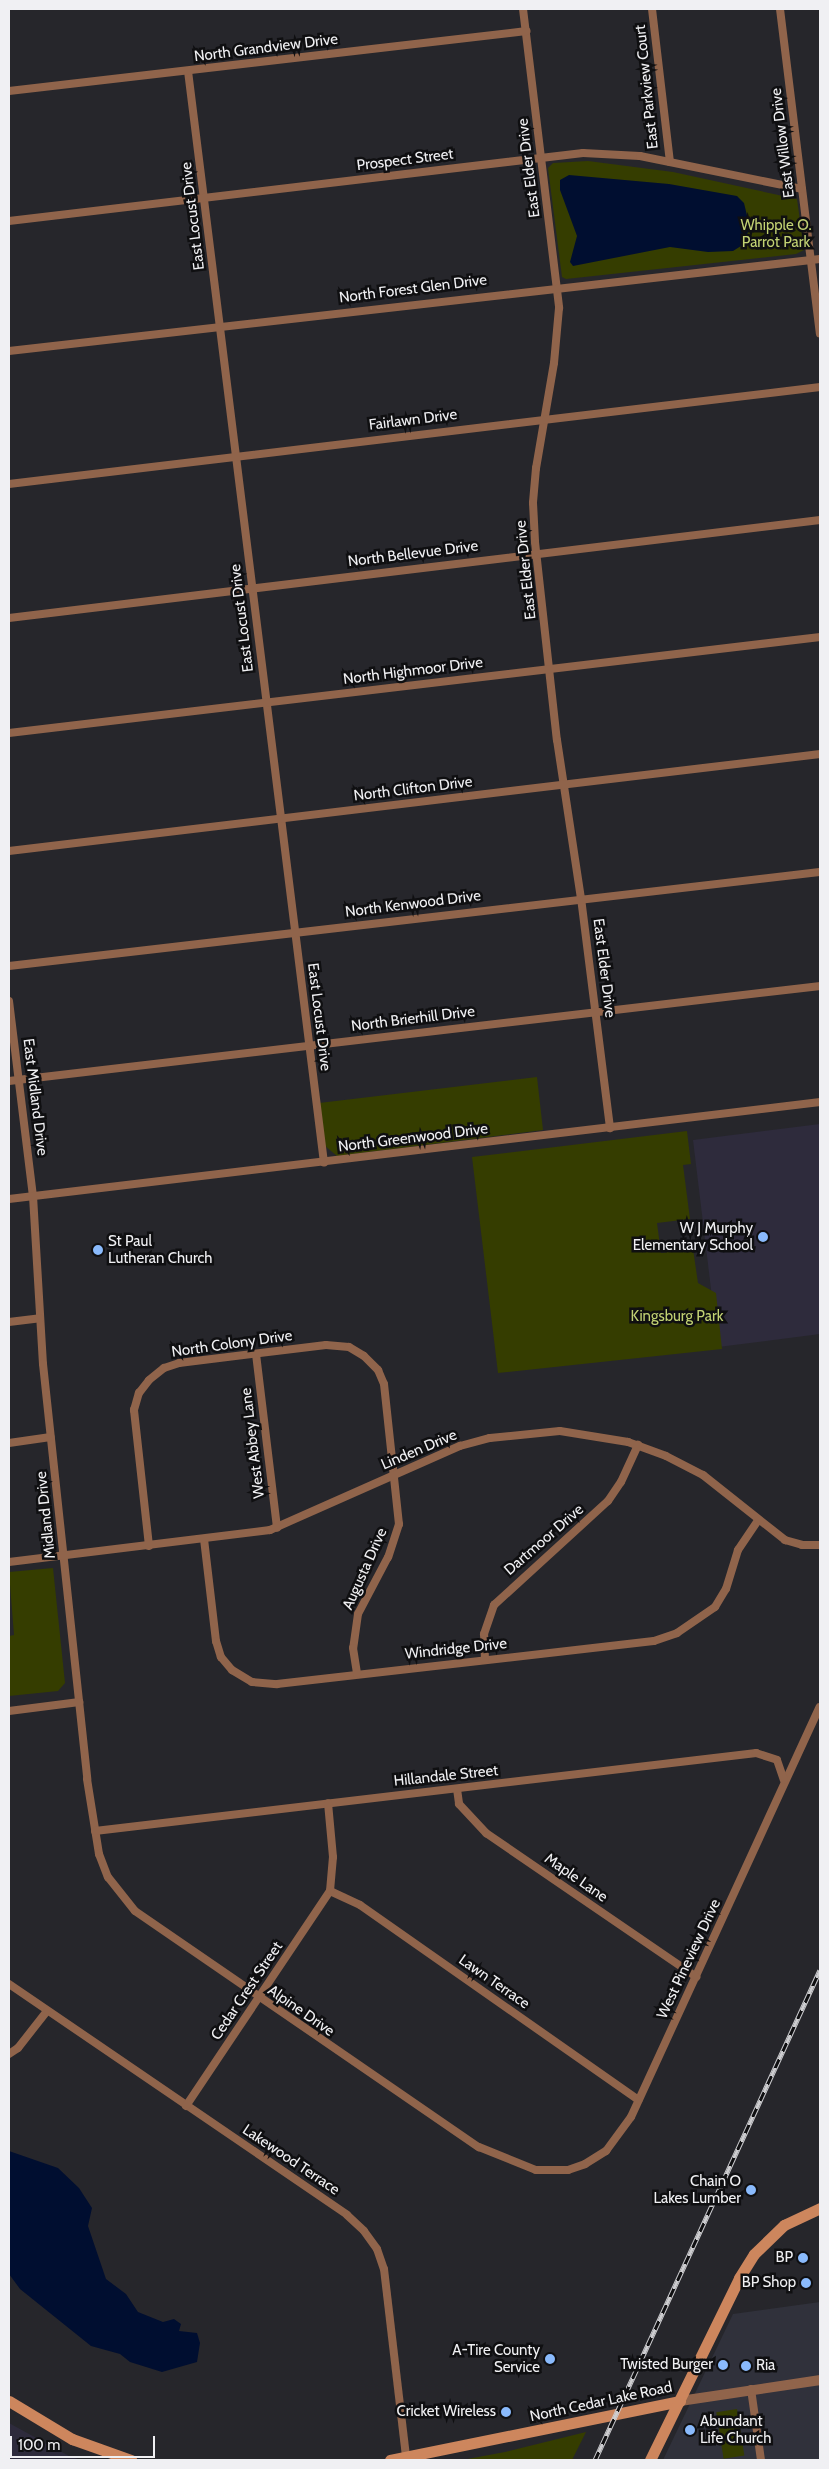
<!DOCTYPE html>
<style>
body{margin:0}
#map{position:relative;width:829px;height:2469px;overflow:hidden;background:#26262b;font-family:Cabin,sans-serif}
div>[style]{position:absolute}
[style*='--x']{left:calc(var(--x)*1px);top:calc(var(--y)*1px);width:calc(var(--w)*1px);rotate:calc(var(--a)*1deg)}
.built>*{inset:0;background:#30313b}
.education>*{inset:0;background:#2e2b3c}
.green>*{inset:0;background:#353d00;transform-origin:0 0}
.water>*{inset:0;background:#000e30}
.minor>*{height:8px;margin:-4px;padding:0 4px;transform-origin:4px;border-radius:4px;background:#90644b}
.tertiary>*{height:10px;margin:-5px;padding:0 5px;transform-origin:5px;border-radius:5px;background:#90644b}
.secondary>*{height:11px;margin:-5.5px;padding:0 5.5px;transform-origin:5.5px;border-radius:5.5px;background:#cd865d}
.rail>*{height:5px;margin-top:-2.5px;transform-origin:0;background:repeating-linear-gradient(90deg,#0f0f11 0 9px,#cdcdd0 0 18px);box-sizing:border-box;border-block:1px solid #cdcdd0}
.dots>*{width:14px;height:14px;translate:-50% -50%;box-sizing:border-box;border:2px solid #0f0f11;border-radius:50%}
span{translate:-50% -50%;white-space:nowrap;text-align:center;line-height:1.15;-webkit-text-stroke:5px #0f0f11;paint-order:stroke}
.street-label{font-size:15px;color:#f0f0f3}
.park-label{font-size:15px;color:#c2d273}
.poi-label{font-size:15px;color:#f0f0f3}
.right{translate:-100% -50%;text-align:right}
.left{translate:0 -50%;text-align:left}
.frame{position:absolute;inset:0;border:10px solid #f0f0f3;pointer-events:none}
.scale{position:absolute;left:10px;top:2436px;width:145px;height:22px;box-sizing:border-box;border:2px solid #f0f0f3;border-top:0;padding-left:6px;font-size:15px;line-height:18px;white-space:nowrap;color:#f0f0f3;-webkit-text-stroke:4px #0f0f11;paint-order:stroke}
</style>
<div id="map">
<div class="built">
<div style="clip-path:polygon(820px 2302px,820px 2460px,663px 2460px,733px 2314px)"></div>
</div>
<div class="education">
<div style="clip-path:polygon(820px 1124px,820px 1334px,718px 1347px,693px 1140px)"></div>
<div style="clip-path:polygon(9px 2423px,69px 2456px,81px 2460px,9px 2460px)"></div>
</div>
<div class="green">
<div style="clip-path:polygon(588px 161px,673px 172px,797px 199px,804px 250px,796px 254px,566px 279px,562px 277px,548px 168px,553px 163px)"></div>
<div style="clip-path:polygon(537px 1077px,543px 1130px,337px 1156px,324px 1145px,319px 1103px)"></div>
<div style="clip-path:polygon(687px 1131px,691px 1164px,683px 1165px,690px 1219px,657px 1223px,661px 1253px,693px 1249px,698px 1283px,716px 1293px,722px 1349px,498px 1373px,472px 1157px)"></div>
<div style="clip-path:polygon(53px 1568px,65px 1683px,58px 1691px,9px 1696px,9px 1636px,14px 1635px,9px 1572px)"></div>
<div style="left:737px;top:2409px;width:47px;height:21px;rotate:81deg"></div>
<div style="clip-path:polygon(586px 2432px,572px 2460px,462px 2460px,505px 2452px)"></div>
</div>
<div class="water">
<div style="clip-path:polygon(569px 175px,669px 184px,737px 196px,744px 203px,750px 228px,741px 246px,733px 251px,708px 252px,670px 247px,573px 266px,570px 262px,577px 236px,560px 190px,560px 180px)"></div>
<div style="clip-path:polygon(9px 2151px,58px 2168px,79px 2188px,92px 2208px,88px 2226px,106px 2279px,126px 2294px,138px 2312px,163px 2322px,174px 2319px,181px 2324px,179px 2331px,197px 2333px,200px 2343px,197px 2362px,162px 2372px,130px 2362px,120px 2354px,91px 2346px,20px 2289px,9px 2274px)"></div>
</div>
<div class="minor">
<div style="--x:523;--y:9;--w:301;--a:83.1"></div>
<div style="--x:559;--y:308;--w:55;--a:95.2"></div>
<div style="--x:554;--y:363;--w:107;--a:99.7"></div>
<div style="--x:536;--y:468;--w:35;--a:95"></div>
<div style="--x:533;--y:503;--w:39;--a:87"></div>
<div style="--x:535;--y:542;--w:199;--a:83.7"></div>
<div style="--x:557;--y:740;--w:160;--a:81.4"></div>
<div style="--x:581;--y:898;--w:232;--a:82.8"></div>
<div style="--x:652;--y:9;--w:154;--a:83.3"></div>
<div style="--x:780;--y:9;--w:327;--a:83"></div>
<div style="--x:188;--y:71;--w:1100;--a:82.9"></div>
<div style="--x:9;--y:91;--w:521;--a:-6.61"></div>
<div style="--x:9;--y:221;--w:578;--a:-6.76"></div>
<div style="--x:583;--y:153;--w:57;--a:3"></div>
<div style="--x:640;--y:156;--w:165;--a:11.5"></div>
<div style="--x:9;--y:351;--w:816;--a:-6.47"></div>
<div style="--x:9;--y:484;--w:817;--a:-6.82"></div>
<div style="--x:9;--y:618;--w:817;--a:-6.89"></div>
<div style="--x:9;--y:733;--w:817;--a:-6.75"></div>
<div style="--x:9;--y:851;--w:817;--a:-6.82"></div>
<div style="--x:9;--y:966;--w:816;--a:-6.61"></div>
<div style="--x:9;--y:1001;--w:196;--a:83"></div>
<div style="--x:33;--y:1196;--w:168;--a:86.6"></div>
<div style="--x:43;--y:1364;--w:417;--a:83.9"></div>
<div style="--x:87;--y:1779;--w:76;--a:80.9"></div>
<div style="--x:99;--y:1854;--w:25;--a:69"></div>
<div style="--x:108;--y:1877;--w:43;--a:51.5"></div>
<div style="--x:135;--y:1911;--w:417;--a:34.5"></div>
<div style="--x:479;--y:2147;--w:61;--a:22"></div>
<div style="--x:536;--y:2170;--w:32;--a:0"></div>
<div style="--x:568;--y:2170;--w:18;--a:-19"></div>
<div style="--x:585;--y:2164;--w:25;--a:-32"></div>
<div style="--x:606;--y:2151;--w:42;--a:-53.7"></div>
<div style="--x:631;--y:2117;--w:451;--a:-65.3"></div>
<div style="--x:9;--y:1081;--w:817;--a:-6.68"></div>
<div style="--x:9;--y:1199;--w:817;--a:-6.82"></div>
<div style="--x:9;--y:1322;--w:31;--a:-7"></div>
<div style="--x:256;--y:1354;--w:175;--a:83.1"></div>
<div style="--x:9;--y:1443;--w:42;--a:-8.1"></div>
<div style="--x:204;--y:1539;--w:103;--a:83.3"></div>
<div style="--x:216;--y:1641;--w:17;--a:73"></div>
<div style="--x:221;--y:1657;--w:17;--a:50"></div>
<div style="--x:232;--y:1670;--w:23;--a:31"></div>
<div style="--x:252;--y:1682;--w:25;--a:5"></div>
<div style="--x:277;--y:1684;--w:379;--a:-6.5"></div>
<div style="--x:654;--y:1641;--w:24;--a:-19"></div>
<div style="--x:677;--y:1633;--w:46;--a:-34.4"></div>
<div style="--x:715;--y:1607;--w:21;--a:-59"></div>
<div style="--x:726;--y:1589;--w:41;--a:-72.9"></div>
<div style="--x:738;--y:1550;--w:36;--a:-56"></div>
<div style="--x:149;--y:1546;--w:137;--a:-96.3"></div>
<div style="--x:134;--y:1410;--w:18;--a:-74"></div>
<div style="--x:139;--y:1393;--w:16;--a:-52"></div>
<div style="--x:149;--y:1380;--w:19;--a:-39"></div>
<div style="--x:164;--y:1368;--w:16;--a:-18"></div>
<div style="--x:179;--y:1363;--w:148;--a:-7"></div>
<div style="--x:326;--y:1345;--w:23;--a:5"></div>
<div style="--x:349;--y:1347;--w:17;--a:31"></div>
<div style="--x:364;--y:1356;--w:20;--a:45"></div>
<div style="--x:378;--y:1370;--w:15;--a:67"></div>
<div style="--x:384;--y:1384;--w:141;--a:83.9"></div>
<div style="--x:399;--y:1524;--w:35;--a:108"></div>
<div style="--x:388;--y:1557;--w:64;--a:117.8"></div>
<div style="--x:358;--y:1614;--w:34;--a:98"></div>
<div style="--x:353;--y:1648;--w:26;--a:81"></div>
<div style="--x:9;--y:1562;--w:263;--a:-7"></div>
<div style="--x:270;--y:1530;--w:208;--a:-23.9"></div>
<div style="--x:460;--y:1446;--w:31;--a:-15"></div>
<div style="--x:490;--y:1438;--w:70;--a:-5.7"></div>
<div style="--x:560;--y:1431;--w:69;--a:9.2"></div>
<div style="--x:628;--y:1442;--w:40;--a:20.2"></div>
<div style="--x:666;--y:1456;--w:42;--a:27.2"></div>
<div style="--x:703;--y:1475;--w:105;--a:38.4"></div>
<div style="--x:785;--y:1540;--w:18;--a:16"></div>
<div style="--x:802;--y:1545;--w:18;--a:0"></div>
<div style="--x:485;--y:1660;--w:26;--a:-92"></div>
<div style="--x:484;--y:1634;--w:31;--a:-71"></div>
<div style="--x:494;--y:1605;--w:154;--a:-42.4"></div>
<div style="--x:608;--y:1501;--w:23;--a:-56"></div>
<div style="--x:621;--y:1482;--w:41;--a:-65.3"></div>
<div style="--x:9;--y:1711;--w:71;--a:-7.3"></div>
<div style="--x:457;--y:1789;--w:15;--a:82"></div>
<div style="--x:459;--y:1804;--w:40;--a:47"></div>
<div style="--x:486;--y:1833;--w:255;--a:34.4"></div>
<div style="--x:95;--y:1831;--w:666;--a:-6.73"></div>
<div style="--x:756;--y:1753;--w:22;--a:18"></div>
<div style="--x:777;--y:1760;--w:21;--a:71"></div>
<div style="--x:330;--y:1891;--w:33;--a:25"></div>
<div style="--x:360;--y:1905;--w:340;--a:35"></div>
<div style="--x:9;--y:1984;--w:409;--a:34.3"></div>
<div style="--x:347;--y:2215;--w:23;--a:43"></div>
<div style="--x:364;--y:2231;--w:22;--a:54"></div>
<div style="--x:377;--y:2249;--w:21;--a:71"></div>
<div style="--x:384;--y:2269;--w:189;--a:83.3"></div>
<div style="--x:9;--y:2054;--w:11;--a:-34"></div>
<div style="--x:18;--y:2048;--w:47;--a:-51.9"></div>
<div style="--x:186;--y:2106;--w:259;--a:-56.2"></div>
<div style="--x:330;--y:1891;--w:34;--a:-85"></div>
<div style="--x:333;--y:1857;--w:54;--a:-95.3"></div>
<div style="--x:751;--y:2389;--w:72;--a:82"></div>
</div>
<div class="tertiary">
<div style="--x:680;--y:2401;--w:142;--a:-8.5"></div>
</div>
<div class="secondary">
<div style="--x:9;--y:2401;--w:74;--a:31.1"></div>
<div style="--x:72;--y:2439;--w:63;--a:19.6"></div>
<div style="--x:390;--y:2460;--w:296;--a:-11.5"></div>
<div style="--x:650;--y:2460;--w:203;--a:-63.9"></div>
<div style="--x:739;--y:2278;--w:28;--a:-58"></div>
<div style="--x:754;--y:2254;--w:42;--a:-44"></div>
<div style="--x:784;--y:2225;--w:40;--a:-25"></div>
</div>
<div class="rail">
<div style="--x:595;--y:2460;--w:539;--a:-65.34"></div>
</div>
<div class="dots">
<div style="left:763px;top:1237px;background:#8abafc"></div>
<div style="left:98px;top:1250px;background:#8abafc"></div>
<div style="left:751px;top:2190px;background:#8abafc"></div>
<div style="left:803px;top:2258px;background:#8abafc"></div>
<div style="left:806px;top:2283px;background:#8abafc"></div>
<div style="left:550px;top:2359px;background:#8abafc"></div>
<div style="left:723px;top:2365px;background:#8abafc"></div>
<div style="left:746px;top:2366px;background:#8abafc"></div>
<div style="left:506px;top:2412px;background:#8abafc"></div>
<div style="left:690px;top:2430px;background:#8abafc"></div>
</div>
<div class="street-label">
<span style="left:266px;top:48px;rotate:-7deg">North Grandview Drive</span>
<span style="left:647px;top:87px;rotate:-96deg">East Parkview Court</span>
<span style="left:783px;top:143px;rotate:-97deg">East Willow Drive</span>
<span style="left:405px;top:160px;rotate:-7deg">Prospect Street</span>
<span style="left:529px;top:168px;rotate:-97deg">East Elder Drive</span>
<span style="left:193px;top:216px;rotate:-97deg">East Locust Drive</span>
<span style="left:413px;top:289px;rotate:-7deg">North Forest Glen Drive</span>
<span style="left:413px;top:420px;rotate:-7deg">Fairlawn Drive</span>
<span style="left:413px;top:554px;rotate:-7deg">North Bellevue Drive</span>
<span style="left:526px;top:570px;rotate:-96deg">East Elder Drive</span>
<span style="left:242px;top:618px;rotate:-97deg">East Locust Drive</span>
<span style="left:413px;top:671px;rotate:-7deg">North Highmoor Drive</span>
<span style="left:413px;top:789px;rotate:-7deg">North Clifton Drive</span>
<span style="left:413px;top:904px;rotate:-7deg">North Kenwood Drive</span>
<span style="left:604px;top:968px;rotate:83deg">East Elder Drive</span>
<span style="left:319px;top:1017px;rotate:83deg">East Locust Drive</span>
<span style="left:413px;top:1019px;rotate:-7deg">North Brierhill Drive</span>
<span style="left:35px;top:1097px;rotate:83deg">East Midland Drive</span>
<span style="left:413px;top:1138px;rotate:-7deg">North Greenwood Drive</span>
<span style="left:232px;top:1344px;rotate:-8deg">North Colony Drive</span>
<span style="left:253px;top:1443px;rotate:-97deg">West Abbey Lane</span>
<span style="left:419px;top:1450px;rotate:-23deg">Linden Drive</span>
<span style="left:46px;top:1515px;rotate:-96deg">Midland Drive</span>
<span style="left:544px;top:1540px;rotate:-41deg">Dartmoor Drive</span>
<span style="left:365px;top:1569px;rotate:-66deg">Augusta Drive</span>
<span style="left:456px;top:1649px;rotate:-6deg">Windridge Drive</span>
<span style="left:446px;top:1776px;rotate:-6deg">Hillandale Street</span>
<span style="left:576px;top:1878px;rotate:35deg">Maple Lane</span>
<span style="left:689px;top:1959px;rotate:-65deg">West Pineview Drive</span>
<span style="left:494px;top:1982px;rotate:35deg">Lawn Terrace</span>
<span style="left:247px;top:1991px;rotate:-56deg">Cedar Crest Street</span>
<span style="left:301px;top:2011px;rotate:35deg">Alpine Drive</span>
<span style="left:291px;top:2160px;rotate:34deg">Lakewood Terrace</span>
<span style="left:601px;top:2402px;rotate:-12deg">North Cedar Lake Road</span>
</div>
<div class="park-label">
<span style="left:776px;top:234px">Whipple O.<br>Parrot Park</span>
<span style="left:677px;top:1317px">Kingsburg Park</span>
</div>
<div class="poi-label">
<span class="right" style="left:753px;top:1237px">W J Murphy<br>Elementary School</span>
<span class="left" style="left:108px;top:1250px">St Paul<br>Lutheran Church</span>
<span class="right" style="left:741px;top:2190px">Chain O<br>Lakes Lumber</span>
<span class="right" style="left:793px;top:2258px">BP</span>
<span class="right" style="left:796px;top:2283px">BP Shop</span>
<span class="right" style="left:540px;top:2359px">A-Tire County<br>Service</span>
<span class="right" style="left:713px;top:2365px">Twisted Burger</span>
<span class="left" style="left:756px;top:2366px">Ria</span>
<span class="right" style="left:496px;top:2412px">Cricket Wireless</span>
<span class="left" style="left:700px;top:2430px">Abundant<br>Life Church</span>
</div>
<div class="frame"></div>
<div class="scale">100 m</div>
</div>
